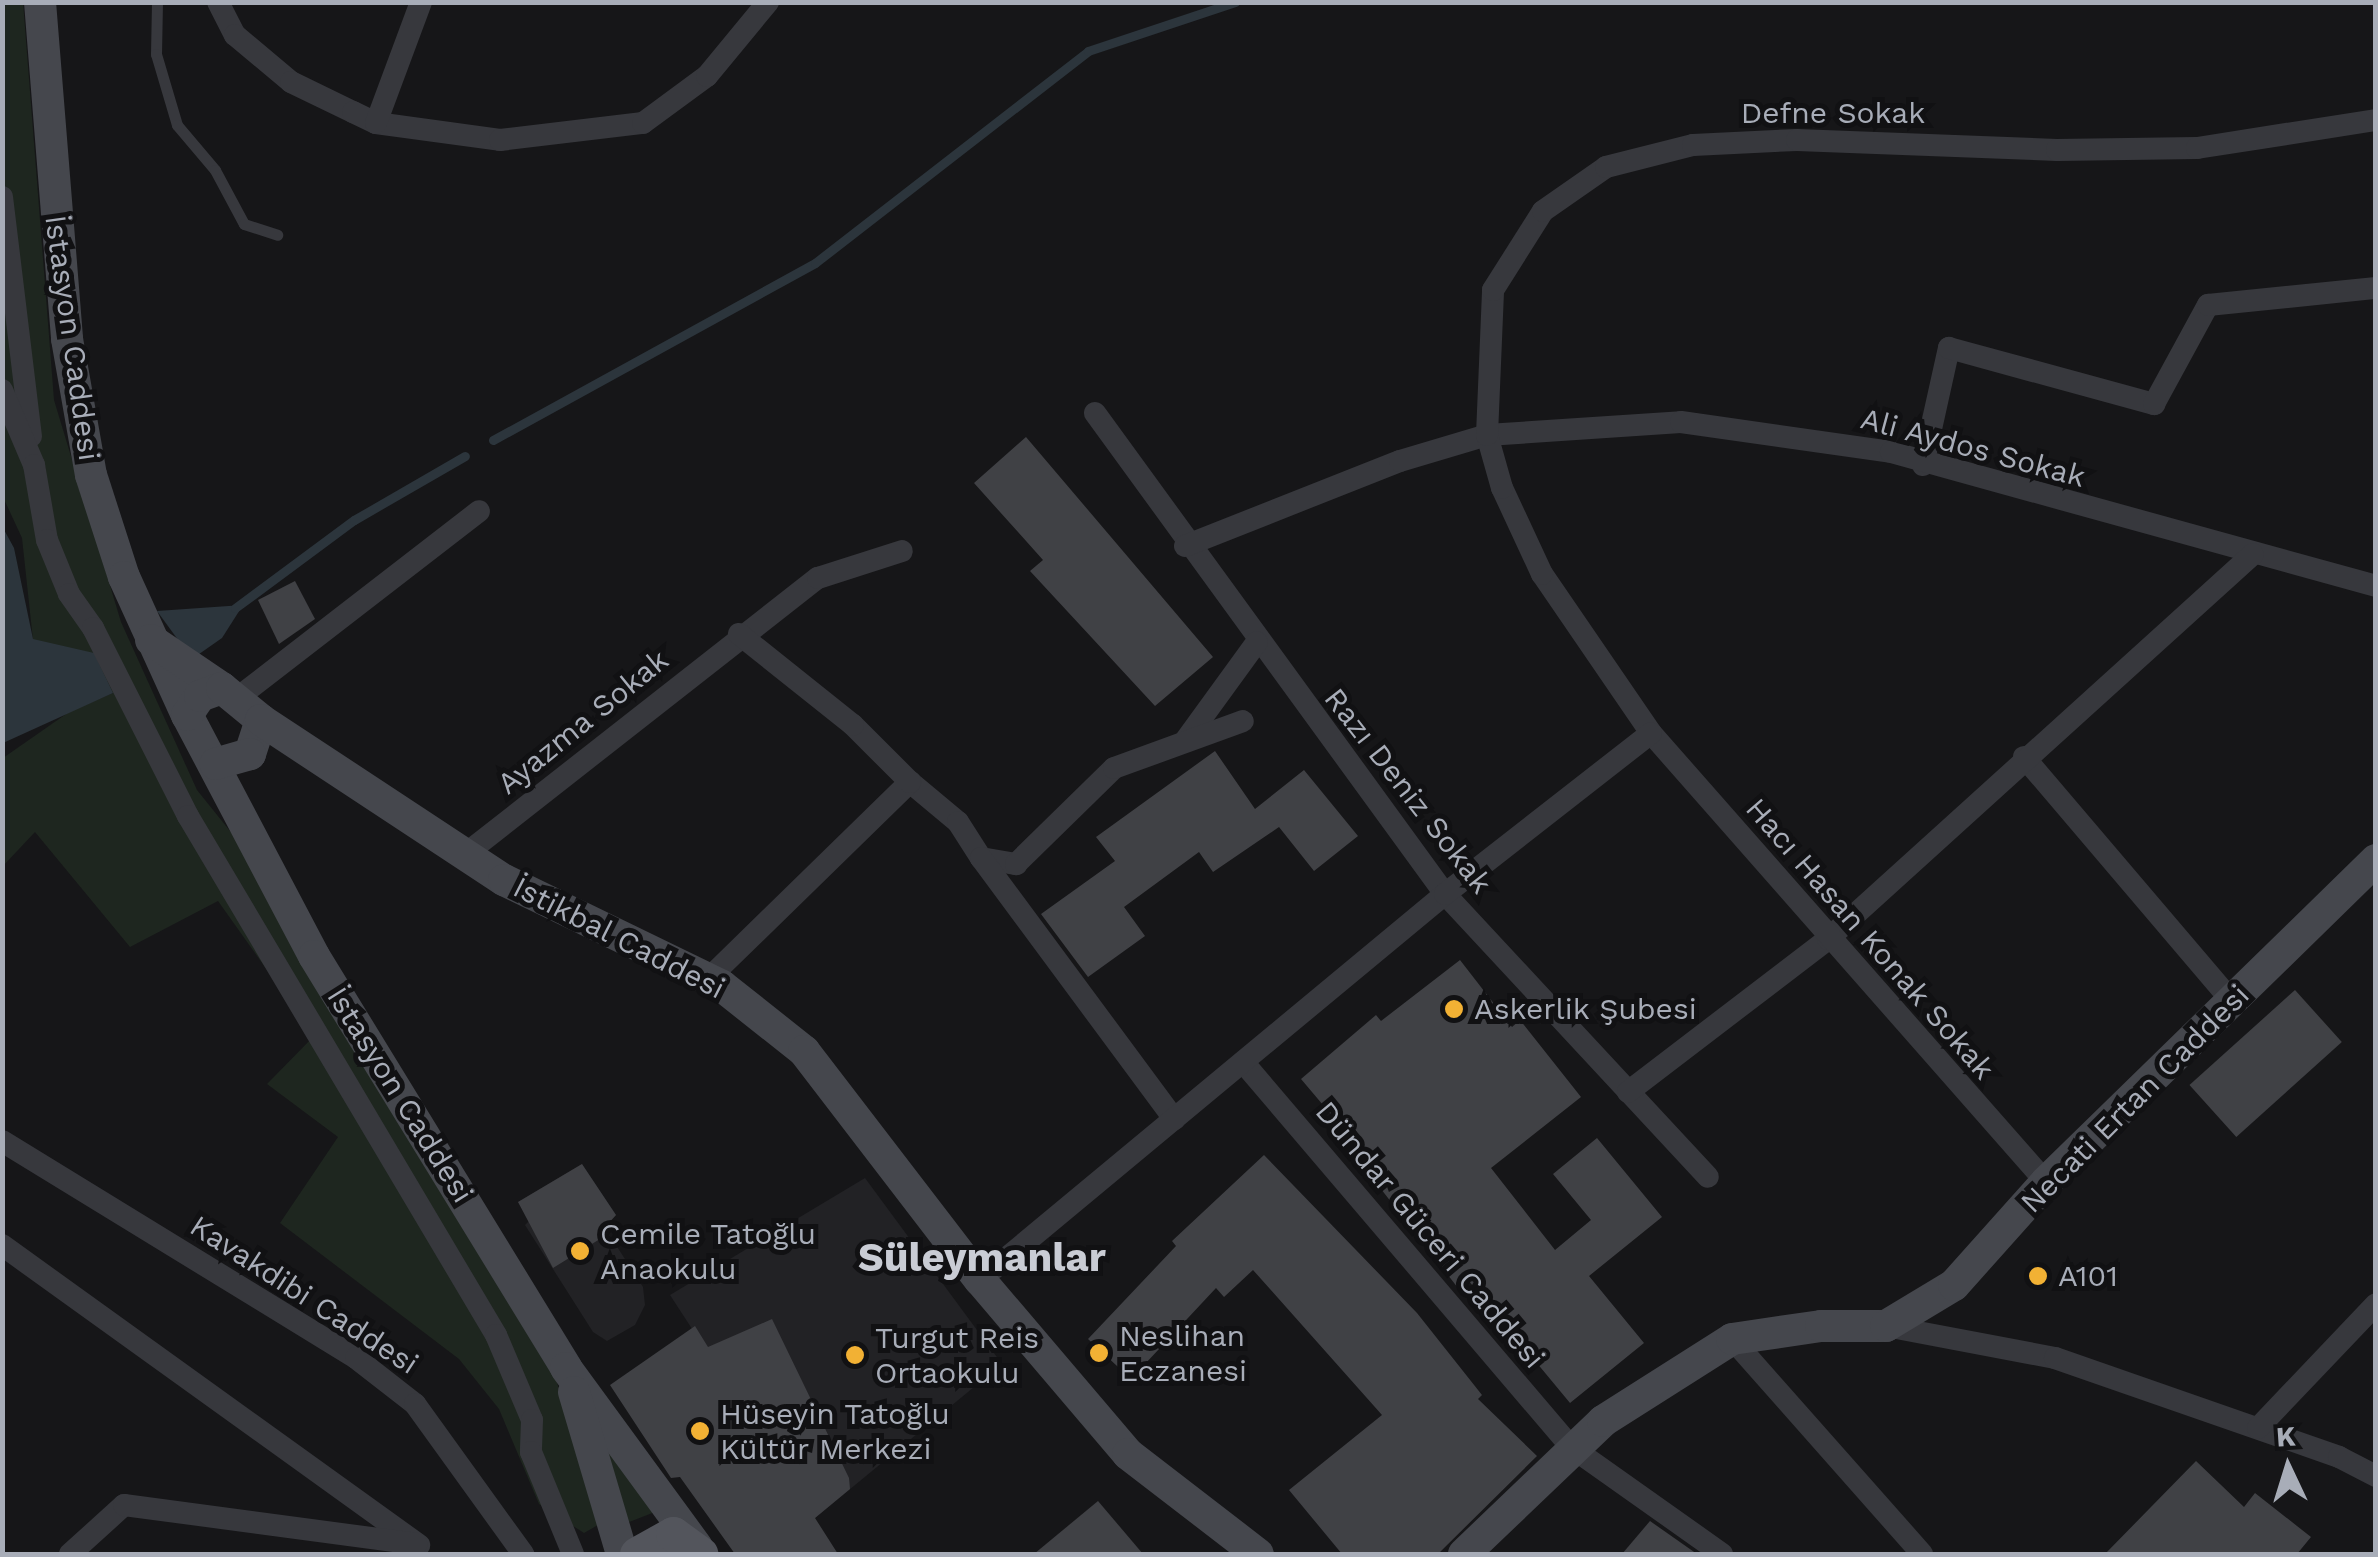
<!DOCTYPE html>
<meta charset="utf-8">
<style>
body{margin:0}
#map{position:relative;width:2378px;height:1557px;overflow:hidden;background:#161618;font-family:"Work Sans",sans-serif}
div>[style]{position:absolute}
[style*='--x']{left:calc(var(--x)*1px);top:calc(var(--y)*1px);width:calc(var(--w)*1px);rotate:calc(var(--a)*1deg)}
.built>*{inset:0;background:#222225}
.green>*{inset:0;background:#1e261f}
.water>*{inset:0;background:#2c353c}
.stream>*{height:9px;margin:-4.5px;padding:0 4.5px;transform-origin:4.5px;border-radius:4.5px;background:#2c353c}
.building>*{inset:0;background:#404145;transform-origin:0 0}
.lane>*{height:11px;margin:-5.5px;padding:0 5.5px;transform-origin:5.5px;border-radius:5.5px;background:#37383d}
.street>*{height:22px;margin:-11px;padding:0 11px;transform-origin:11px;border-radius:11px;background:#37383d}
.secondary>*{height:32px;margin:-16px;padding:0 16px;transform-origin:16px;border-radius:16px;background:#45474d}
.primary>*{height:35px;margin:-17.5px;padding:0 17.5px;transform-origin:17.5px;border-radius:17.5px;background:#53555c}
.dots>*{width:28px;height:28px;translate:-50% -50%;box-sizing:border-box;border:5px solid #111113;border-radius:50%}
span{translate:-50% -50%;white-space:nowrap;text-align:center;line-height:1.15;-webkit-text-stroke:10px #111113;paint-order:stroke}
.street-label{font-size:30px;color:#a8adb8}
.poi-label{font-size:30px;color:#a8adb8}
.left{translate:0 -50%;text-align:left}
.district-label{font-size:40px;color:#c9ccd4;font-weight:700}
.frame{position:absolute;inset:0;border:5px solid #a8adb8;pointer-events:none}
.north{position:absolute;left:2238px;top:1417px;width:100px;height:100px;-webkit-text-stroke:8px #111113;paint-order:stroke;rotate:356deg;font-size:28px;font-weight:700;line-height:40px;text-align:center;color:#a8adb8}
.north::after{content:'';display:block;margin:auto;width:35px;height:45px;background:#a8adb8;clip-path:polygon(50% 0,100% 100%,50% 72%,0 100%)}
</style>
<div id="map">
<div class="built">
<div style="clip-path:polygon(582px 1164px,616px 1215px,605px 1228px,643px 1287px,645px 1305px,635px 1325px,607px 1341px,593px 1332px,525px 1225px,530px 1220px,518px 1202px)"></div>
<div style="clip-path:polygon(865px 1178px,1002px 1364px,815px 1518px,670px 1295px)"></div>
</div>
<div class="green">
<div style="clip-path:polygon(23px 2px,54px 400px,121px 622px,197px 790px,234px 836px,548px 1351px,598px 1525px,584px 1533px,539px 1504px,499px 1409px,459px 1359px,280px 1223px,338px 1137px,267px 1084px,314px 1036px,218px 901px,130px 947px,35px 832px,3px 866px,3px 758px,69px 712px,113px 693px,33px 640px,22px 538px,3px 497px,2px 3px)"></div>
<div style="clip-path:polygon(605px 1443px,655px 1512px,624px 1524px)"></div>
</div>
<div class="water">
<div style="clip-path:polygon(2px 526px,14px 548px,33px 639px,94px 653px,113px 693px,3px 743px)"></div>
<div style="clip-path:polygon(243px 605px,222px 638px,192px 659px,157px 611px)"></div>
</div>
<div class="stream">
<div style="--x:493;--y:440;--w:367;--a:-28.8"></div>
<div style="--x:815;--y:263;--w:346;--a:-37.8"></div>
<div style="--x:1088;--y:51;--w:155;--a:-18.4"></div>
<div style="--x:235;--y:608;--w:148;--a:-36.5"></div>
<div style="--x:354;--y:520;--w:128;--a:-30"></div>
</div>
<div class="building">
<div style="clip-path:polygon(1026px 437px,1213px 657px,1155px 706px,1030px 571px,1043px 560px,974px 483px)"></div>
<div style="clip-path:polygon(295px 581px,315px 619px,279px 644px,258px 600px)"></div>
<div style="clip-path:polygon(1215px 751px,1255px 809px,1304px 770px,1358px 836px,1314px 871px,1279px 827px,1213px 872px,1199px 852px,1124px 907px,1145px 936px,1088px 977px,1041px 914px,1115px 861px,1096px 837px)"></div>
<div style="clip-path:polygon(1460px 960px,1512px 1027px,1520px 1020px,1581px 1097px,1491px 1168px,1555px 1250px,1591px 1220px,1553px 1174px,1597px 1138px,1662px 1217px,1589px 1276px,1644px 1343px,1570px 1403px,1468px 1280px,1458px 1288px,1381px 1189px,1389px 1183px,1301px 1079px,1376px 1015px,1381px 1021px)"></div>
<div style="left:2295px;top:990px;width:70px;height:142px;rotate:48deg"></div>
<div style="clip-path:polygon(1264px 1155px,1417px 1313px,1482px 1395px,1478px 1399px,1537px 1456px,1438px 1554px,1342px 1554px,1289px 1490px,1382px 1415px,1253px 1270px,1224px 1297px,1216px 1288px,1131px 1379px,1088px 1339px,1176px 1246px,1172px 1241px)"></div>
<div style="clip-path:polygon(582px 1164px,616px 1215px,605px 1227px,608px 1234px,553px 1268px,518px 1202px)"></div>
<div style="clip-path:polygon(772px 1319px,849px 1478px,850px 1489px,815px 1518px,838px 1554px,735px 1554px,680px 1477px,671px 1478px,610px 1385px,695px 1326px,708px 1347px)"></div>
<div style="clip-path:polygon(2196px 1461px,2244px 1507px,2255px 1493px,2311px 1537px,2297px 1554px,2105px 1554px)"></div>
<div style="clip-path:polygon(1098px 1501px,1143px 1554px,1034px 1554px)"></div>
<div style="clip-path:polygon(1650px 1521px,1697px 1554px,1622px 1554px)"></div>
</div>
<div class="lane">
<div style="--x:157;--y:2;--w:52;--a:91.1"></div>
<div style="--x:156;--y:54;--w:74;--a:73.5"></div>
<div style="--x:177;--y:125;--w:59;--a:49.8"></div>
<div style="--x:215;--y:170;--w:61;--a:61.8"></div>
<div style="--x:244;--y:224;--w:35;--a:18"></div>
</div>
<div class="street">
<div style="--x:218;--y:2;--w:37;--a:63"></div>
<div style="--x:235;--y:35;--w:73;--a:40"></div>
<div style="--x:291;--y:82;--w:69;--a:25.8"></div>
<div style="--x:353;--y:112;--w:25;--a:26"></div>
<div style="--x:376;--y:123;--w:125;--a:7.8"></div>
<div style="--x:500;--y:140;--w:144;--a:-6.8"></div>
<div style="--x:643;--y:123;--w:79;--a:-36.3"></div>
<div style="--x:707;--y:76;--w:96;--a:-50.5"></div>
<div style="--x:376;--y:123;--w:129;--a:-69.6"></div>
<div style="--x:2;--y:197;--w:241;--a:83.1"></div>
<div style="--x:2;--y:390;--w:82;--a:66.9"></div>
<div style="--x:34;--y:465;--w:76;--a:80.2"></div>
<div style="--x:47;--y:540;--w:58;--a:67.8"></div>
<div style="--x:69;--y:594;--w:42;--a:54.8"></div>
<div style="--x:93;--y:628;--w:211;--a:63.2"></div>
<div style="--x:188;--y:816;--w:604;--a:59.31"></div>
<div style="--x:496;--y:1335;--w:92;--a:67"></div>
<div style="--x:532;--y:1420;--w:32;--a:92"></div>
<div style="--x:531;--y:1452;--w:110;--a:67.6"></div>
<div style="--x:1095;--y:413;--w:595;--a:53.96"></div>
<div style="--x:1445;--y:894;--w:386;--a:47.1"></div>
<div style="--x:1923;--y:465;--w:120;--a:-77.5"></div>
<div style="--x:1949;--y:348;--w:213;--a:15.3"></div>
<div style="--x:2154;--y:404;--w:113;--a:-61.4"></div>
<div style="--x:2208;--y:305;--w:169;--a:-5.8"></div>
<div style="--x:1185;--y:546;--w:231;--a:-21.6"></div>
<div style="--x:1400;--y:461;--w:91;--a:-16.6"></div>
<div style="--x:1487;--y:435;--w:194;--a:-3.8"></div>
<div style="--x:1681;--y:422;--w:212;--a:8.1"></div>
<div style="--x:1891;--y:452;--w:503;--a:15.44"></div>
<div style="--x:236;--y:699;--w:307;--a:-37.7"></div>
<div style="--x:1185;--y:741;--w:122;--a:-54"></div>
<div style="--x:2024;--y:757;--w:323;--a:49.6"></div>
<div style="--x:910;--y:782;--w:62;--a:39.8"></div>
<div style="--x:958;--y:822;--w:43;--a:57.4"></div>
<div style="--x:981;--y:858;--w:36;--a:10"></div>
<div style="--x:1016;--y:864;--w:137;--a:-44.4"></div>
<div style="--x:1114;--y:768;--w:137;--a:-20"></div>
<div style="--x:463;--y:856;--w:451;--a:-38.1"></div>
<div style="--x:818;--y:578;--w:88;--a:-17.8"></div>
<div style="--x:981;--y:858;--w:325;--a:53.5"></div>
<div style="--x:707;--y:980;--w:284;--a:-44.3"></div>
<div style="--x:910;--y:782;--w:81;--a:-135"></div>
<div style="--x:853;--y:725;--w:146;--a:-141.4"></div>
<div style="--x:1243;--y:1062;--w:506;--a:49.57"></div>
<div style="--x:1571;--y:1447;--w:185;--a:35.3"></div>
<div style="--x:1628;--y:1092;--w:252;--a:-37.4"></div>
<div style="--x:1828;--y:939;--w:573;--a:-42.17"></div>
<div style="--x:2;--y:1141;--w:415;--a:31.5"></div>
<div style="--x:356;--y:1358;--w:75;--a:37.9"></div>
<div style="--x:415;--y:1404;--w:185;--a:54.2"></div>
<div style="--x:2046;--y:1182;--w:598;--a:-131.34"></div>
<div style="--x:1651;--y:733;--w:193;--a:-124.4"></div>
<div style="--x:1542;--y:574;--w:95;--a:-114.9"></div>
<div style="--x:1502;--y:488;--w:55;--a:-105.8"></div>
<div style="--x:1487;--y:435;--w:145;--a:-87.6"></div>
<div style="--x:1493;--y:290;--w:93;--a:-57.7"></div>
<div style="--x:1543;--y:211;--w:77;--a:-34.9"></div>
<div style="--x:1606;--y:167;--w:90;--a:-14.2"></div>
<div style="--x:1693;--y:145;--w:104;--a:-2.8"></div>
<div style="--x:1797;--y:140;--w:260;--a:2.2"></div>
<div style="--x:2057;--y:150;--w:140;--a:-0.8"></div>
<div style="--x:2197;--y:148;--w:181;--a:-8.9"></div>
<div style="--x:2;--y:1245;--w:514;--a:35.73"></div>
<div style="--x:980;--y:1280;--w:604;--a:-39.7"></div>
<div style="--x:1445;--y:894;--w:261;--a:-38"></div>
<div style="--x:1886;--y:1326;--w:172;--a:10.7"></div>
<div style="--x:2055;--y:1358;--w:301;--a:19.2"></div>
<div style="--x:2339;--y:1457;--w:42;--a:27.2"></div>
<div style="--x:1732;--y:1339;--w:287;--a:48.5"></div>
<div style="--x:2258;--y:1428;--w:171;--a:-46.4"></div>
<div style="--x:70;--y:1554;--w:73;--a:-42.2"></div>
<div style="--x:124;--y:1505;--w:295;--a:7.6"></div>
</div>
<div class="secondary">
<div style="--x:40;--y:2;--w:338;--a:85.4"></div>
<div style="--x:67;--y:339;--w:138;--a:80"></div>
<div style="--x:91;--y:475;--w:107;--a:72.1"></div>
<div style="--x:124;--y:577;--w:152;--a:65.5"></div>
<div style="--x:187;--y:715;--w:272;--a:62.2"></div>
<div style="--x:314;--y:956;--w:483;--a:58.5"></div>
<div style="--x:566;--y:1368;--w:222;--a:53.8"></div>
<div style="--x:151;--y:640;--w:86;--a:34.1"></div>
<div style="--x:187;--y:715;--w:23;--a:-56"></div>
<div style="--x:200;--y:696;--w:23;--a:-20"></div>
<div style="--x:222;--y:688;--w:50;--a:39.4"></div>
<div style="--x:261;--y:720;--w:36;--a:108"></div>
<div style="--x:250;--y:754;--w:36;--a:164"></div>
<div style="--x:261;--y:720;--w:291;--a:33.4"></div>
<div style="--x:504;--y:880;--w:242;--a:25.9"></div>
<div style="--x:722;--y:986;--w:105;--a:38.4"></div>
<div style="--x:804;--y:1051;--w:289;--a:52.5"></div>
<div style="--x:980;--y:1280;--w:228;--a:49.6"></div>
<div style="--x:1128;--y:1454;--w:164;--a:37.6"></div>
<div style="--x:574;--y:1392;--w:169;--a:73.5"></div>
<div style="--x:1464;--y:1554;--w:192;--a:-43.7"></div>
<div style="--x:1603;--y:1421;--w:153;--a:-32.4"></div>
<div style="--x:1732;--y:1339;--w:90;--a:-8.3"></div>
<div style="--x:1821;--y:1326;--w:65;--a:0"></div>
<div style="--x:1886;--y:1326;--w:79;--a:-31.1"></div>
<div style="--x:1954;--y:1285;--w:138;--a:-48.2"></div>
<div style="--x:2046;--y:1182;--w:461;--a:-44.3"></div>
</div>
<div class="primary">
<div style="--x:637;--y:1554;--w:41;--a:-29.1"></div>
<div style="--x:673;--y:1534;--w:34;--a:36"></div>
</div>
<div class="dots">
<div style="left:1454px;top:1009px;background:#f2b134"></div>
<div style="left:580px;top:1251px;background:#f2b134"></div>
<div style="left:2038px;top:1276px;background:#f2b134"></div>
<div style="left:1099px;top:1353px;background:#f2b134"></div>
<div style="left:855px;top:1355px;background:#f2b134"></div>
<div style="left:700px;top:1431px;background:#f2b134"></div>
</div>
<div class="street-label">
<span style="left:1833px;top:113px">Defne Sokak</span>
<span style="left:72px;top:338px;rotate:82deg">İstasyon Caddesi</span>
<span style="left:1973px;top:448px;rotate:15deg">Ali Aydos Sokak</span>
<span style="left:583px;top:722px;rotate:-39deg">Ayazma Sokak</span>
<span style="left:1408px;top:791px;rotate:52deg">Razı Deniz Sokak</span>
<span style="left:619px;top:938px;rotate:27deg">İstikbal Caddesi</span>
<span style="left:1870px;top:939px;rotate:49deg">Hacı Hasan Konak Sokak</span>
<span style="left:400px;top:1095px;rotate:58deg">İstasyon Caddesi</span>
<span style="left:2135px;top:1099px;rotate:-45deg">Necati Ertan Caddesi</span>
<span style="left:1430px;top:1235px;rotate:50deg">Dündar Güceri Caddesi</span>
<span style="left:304px;top:1295px;rotate:33deg">Kavakdibi Caddesi</span>
</div>
<div class="poi-label">
<span class="left" style="left:1474px;top:1009px">Askerlik Şubesi</span>
<span class="left" style="left:600px;top:1251px">Cemile Tatoğlu<br>Anaokulu</span>
<span class="left" style="left:2058px;top:1276px">A101</span>
<span class="left" style="left:1119px;top:1353px">Neslihan<br>Eczanesi</span>
<span class="left" style="left:875px;top:1355px">Turgut Reis<br>Ortaokulu</span>
<span class="left" style="left:720px;top:1431px">Hüseyin Tatoğlu<br>Kültür Merkezi</span>
</div>
<div class="district-label">
<span style="left:982px;top:1258px">Süleymanlar</span>
</div>
<div class="frame"></div>
<div class="north">K</div>
</div>
